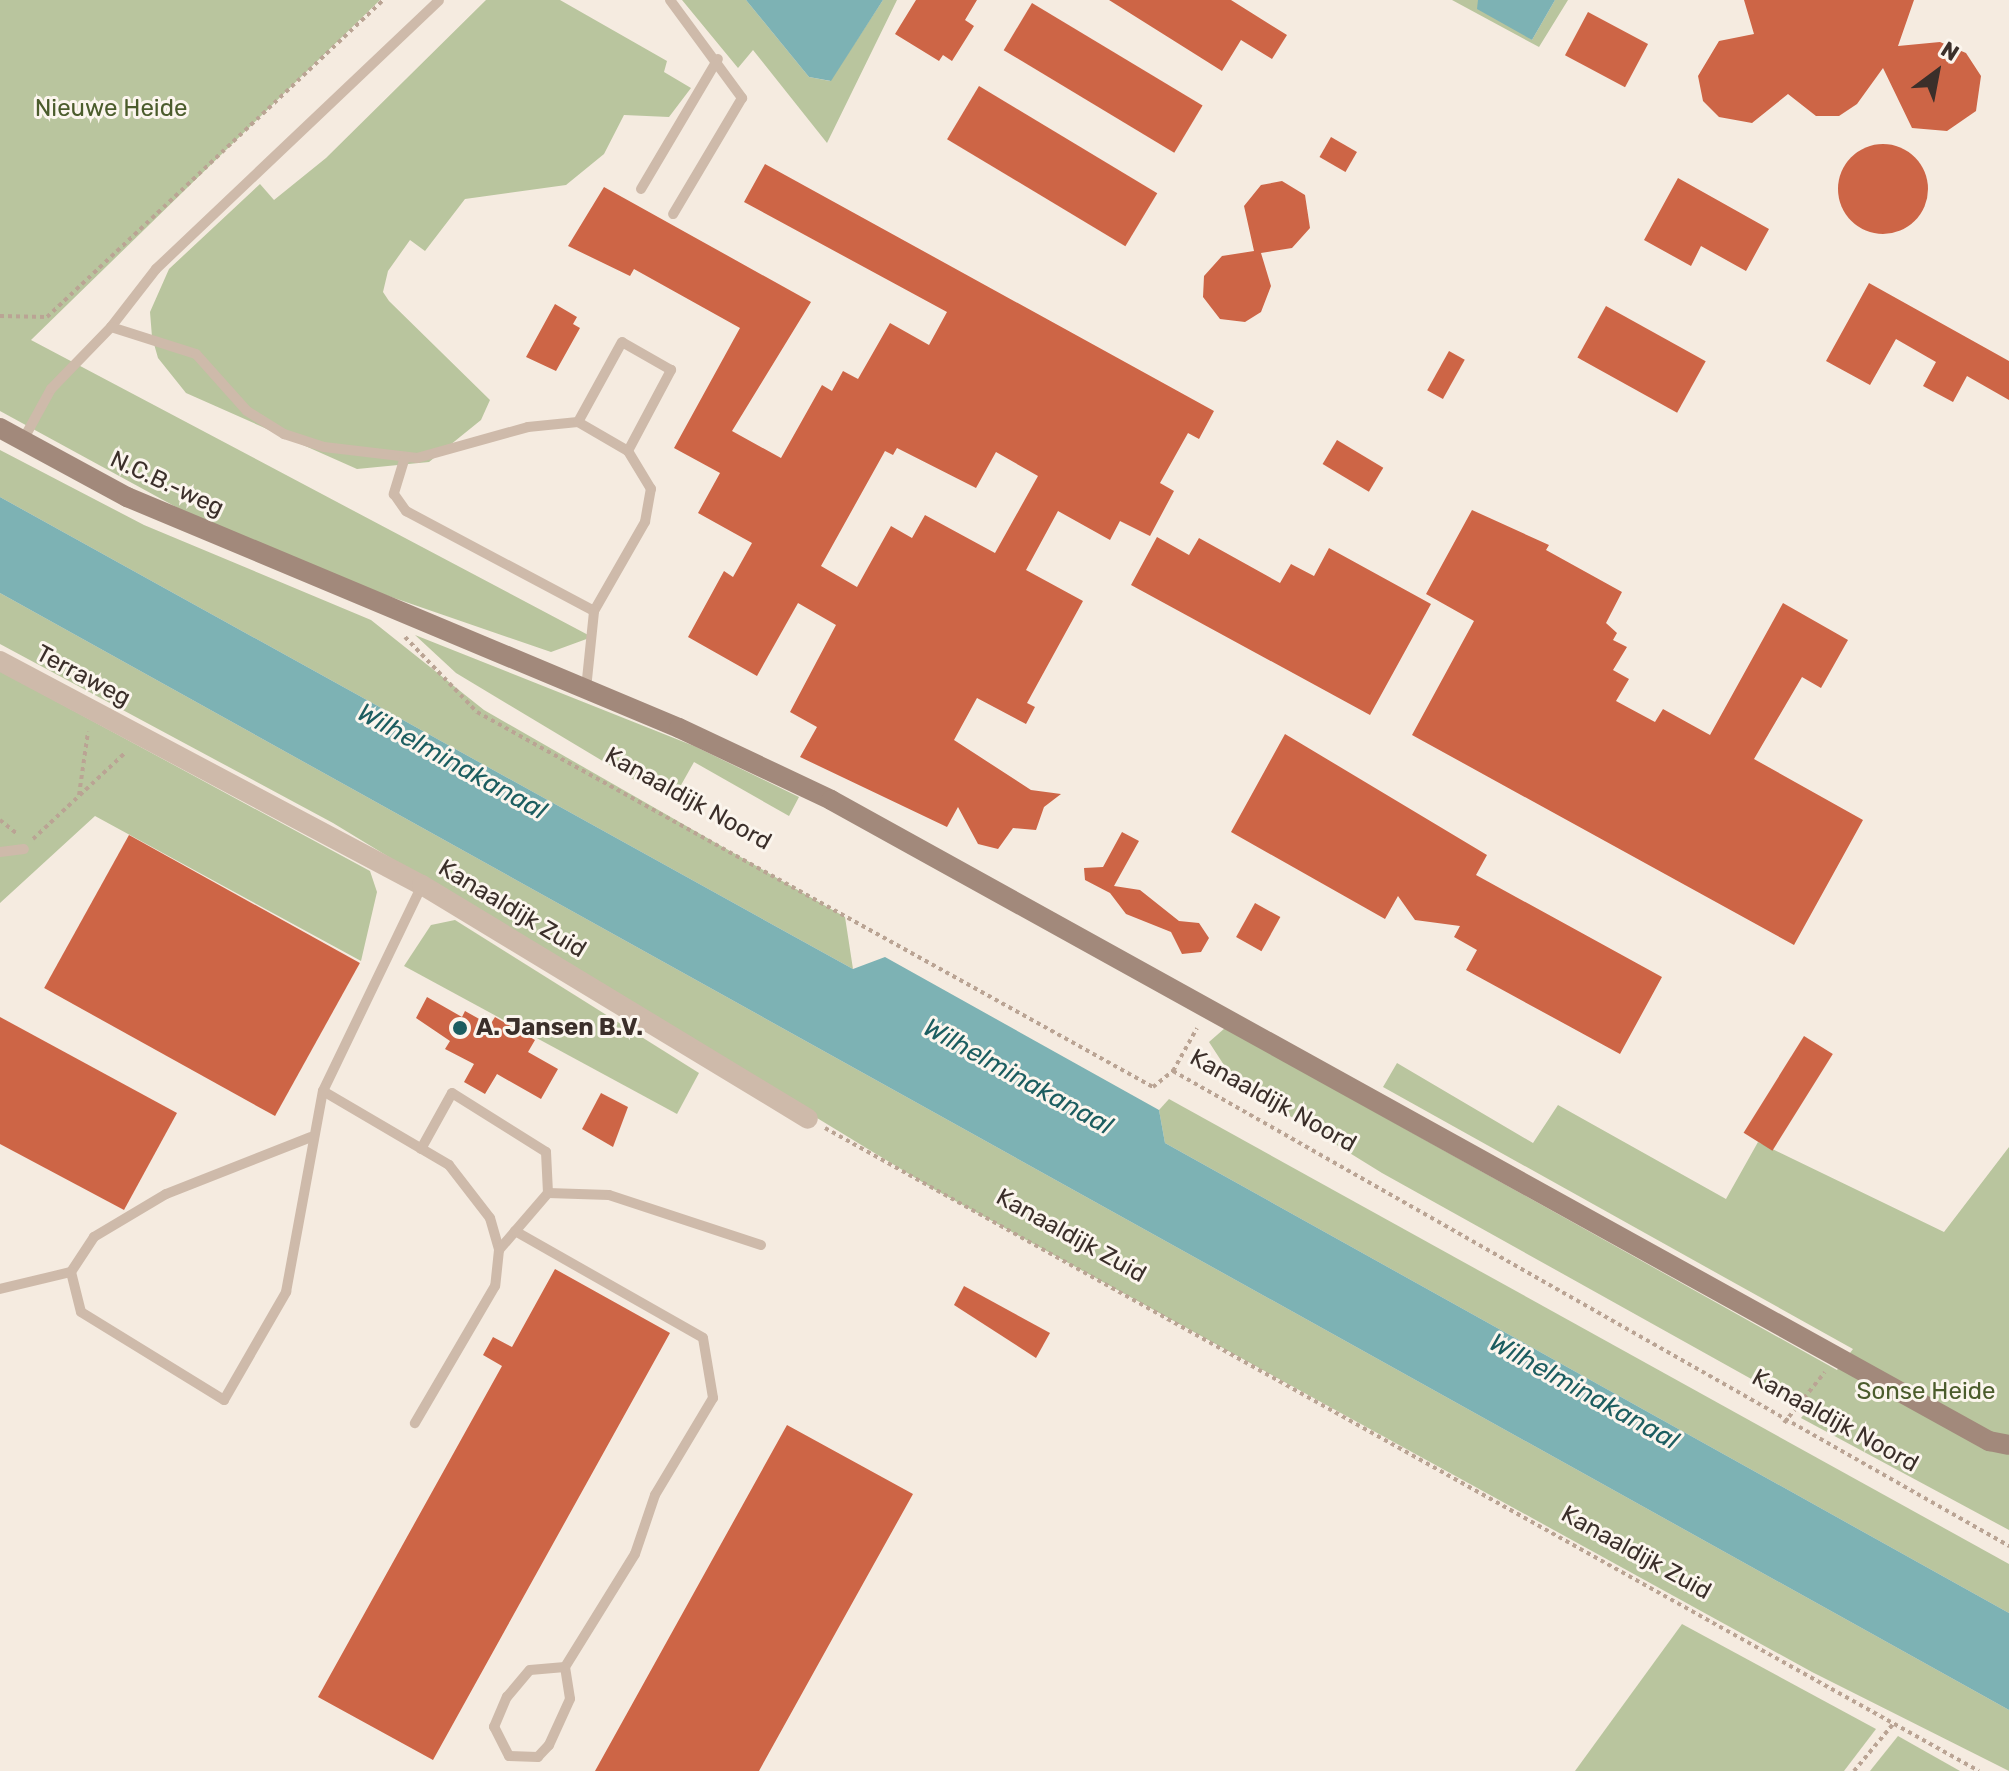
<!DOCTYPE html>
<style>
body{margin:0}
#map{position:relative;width:2009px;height:1771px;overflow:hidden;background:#f5ebe0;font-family:Rubik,sans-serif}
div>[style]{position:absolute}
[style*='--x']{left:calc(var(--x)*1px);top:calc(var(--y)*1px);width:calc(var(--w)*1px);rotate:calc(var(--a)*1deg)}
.green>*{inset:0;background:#b9c59e}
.water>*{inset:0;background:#7db2b4}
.building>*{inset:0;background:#cd6546;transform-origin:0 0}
.round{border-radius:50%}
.path>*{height:4px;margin-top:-2px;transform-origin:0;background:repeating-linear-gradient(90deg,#baa494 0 4px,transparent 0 8px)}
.lane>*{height:10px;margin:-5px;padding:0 5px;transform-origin:5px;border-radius:5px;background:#cebaaa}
.street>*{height:20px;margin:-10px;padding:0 10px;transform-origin:10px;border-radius:10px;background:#cebaaa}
.secondary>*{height:20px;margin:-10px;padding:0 10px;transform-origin:10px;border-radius:10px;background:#a2897b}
.dots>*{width:22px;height:22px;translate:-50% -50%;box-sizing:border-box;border:4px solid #fbf5ed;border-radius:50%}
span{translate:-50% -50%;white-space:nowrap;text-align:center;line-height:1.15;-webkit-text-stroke:6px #fbf5ed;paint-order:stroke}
.park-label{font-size:24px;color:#4b5c2c}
.street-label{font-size:24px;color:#3b2f2a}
.poi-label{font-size:24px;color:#3b2f2a;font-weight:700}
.left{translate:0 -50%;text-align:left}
.water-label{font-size:26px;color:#1c5d60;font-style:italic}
.north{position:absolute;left:1897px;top:32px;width:80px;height:80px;-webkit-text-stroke:6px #fbf5ed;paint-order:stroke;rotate:32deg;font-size:22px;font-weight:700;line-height:32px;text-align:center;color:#3b2f2a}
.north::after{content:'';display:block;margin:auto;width:28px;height:36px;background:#3b2f2a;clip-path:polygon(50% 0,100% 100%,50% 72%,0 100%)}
</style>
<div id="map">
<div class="green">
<div style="clip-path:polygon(0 0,380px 0,31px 340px,592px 637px,551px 652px,342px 580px,209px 525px,0 411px)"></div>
<div style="clip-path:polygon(486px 0,560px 0,667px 61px,664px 72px,691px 88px,669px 117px,624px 115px,604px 154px,566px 185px,465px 199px,425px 251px,410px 240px,388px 271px,383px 292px,389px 301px,490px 400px,481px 420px,429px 462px,357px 469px,186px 393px,158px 358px,152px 337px,150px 312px,169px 269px,260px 184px,274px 200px,326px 158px)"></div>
<div style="clip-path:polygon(682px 0,746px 0,809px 77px,830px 81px,883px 0,897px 0,827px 143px,753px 50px,738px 68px)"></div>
<div style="clip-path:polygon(1452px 0,1478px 0,1532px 40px,1555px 0,1568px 0,1539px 47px)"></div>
<div style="clip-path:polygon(0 450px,144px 525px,371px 620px,484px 710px,845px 917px,853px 969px,0 497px)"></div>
<div style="clip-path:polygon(0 593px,2009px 1710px,2009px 1771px,1812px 1672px,932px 1188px,333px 823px,0 644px)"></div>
<div style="clip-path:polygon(415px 635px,694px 746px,799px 797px,789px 816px,694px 762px,676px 794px,636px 781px,456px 673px)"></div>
<div style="clip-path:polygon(0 671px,370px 871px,377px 892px,361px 961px,95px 816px,0 903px)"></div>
<div style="clip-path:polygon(455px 920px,699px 1073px,677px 1114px,404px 966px,431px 925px)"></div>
<div style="clip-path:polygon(1225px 1028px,1837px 1370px,1853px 1349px,1383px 1087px,1397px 1063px,1533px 1143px,1558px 1105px,1726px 1199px,1758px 1142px,1944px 1232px,2009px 1147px,2009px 1530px,1801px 1418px,1807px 1410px,1382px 1173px,1235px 1082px,1209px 1042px)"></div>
<div style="clip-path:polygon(1169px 1099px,2009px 1564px,2009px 1613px,1165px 1143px,1159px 1110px)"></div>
<div style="clip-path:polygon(1682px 1624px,1876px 1729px,1844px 1771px,1575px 1771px)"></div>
<div style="clip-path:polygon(1898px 1736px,1960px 1771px,1870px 1771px)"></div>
</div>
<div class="water">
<div style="clip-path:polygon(746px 0,883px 0,831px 81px,809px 77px)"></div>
<div style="clip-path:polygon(1478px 0,1555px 0,1532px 40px,1477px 9px)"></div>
<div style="clip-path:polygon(0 497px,853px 969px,885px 957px,1159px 1110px,1165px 1143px,2009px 1613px,2009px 1710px,0 593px)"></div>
</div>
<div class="building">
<div style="clip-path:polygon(916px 0,977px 0,965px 20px,974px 26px,952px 61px,943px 55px,939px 61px,895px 34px)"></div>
<div style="clip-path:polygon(1109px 0,1231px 0,1287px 35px,1272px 59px,1241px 40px,1222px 71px)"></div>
<div style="clip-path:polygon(1744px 0,1914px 0,1898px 46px,1940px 42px,1966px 53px,1981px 76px,1976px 111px,1947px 131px,1912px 128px,1883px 68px,1857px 104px,1839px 116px,1816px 116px,1788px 94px,1752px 123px,1719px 117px,1703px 101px,1698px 76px,1719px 41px,1754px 34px)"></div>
<div style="left:1032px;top:3px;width:199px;height:55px;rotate:31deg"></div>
<div style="left:1588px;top:12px;width:68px;height:49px;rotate:28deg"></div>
<div style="left:979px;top:86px;width:208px;height:62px;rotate:31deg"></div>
<div style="left:1331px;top:137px;width:30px;height:23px;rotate:30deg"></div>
<div class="round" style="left:1838px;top:144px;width:90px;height:90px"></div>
<div style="clip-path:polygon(evenodd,765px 164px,1214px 411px,1199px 439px,1188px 433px,1160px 483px,1174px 491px,1150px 536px,1120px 521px,1110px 540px,1058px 511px,1026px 570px,1083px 601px,1027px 703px,1035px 707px,1026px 724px,977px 698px,954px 740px,1031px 790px,1061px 794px,1044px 807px,1036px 830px,1013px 828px,998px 849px,978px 844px,958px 807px,947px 827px,800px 757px,817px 727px,790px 712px,836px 625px,798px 603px,757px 676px,688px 637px,724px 571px,733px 577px,752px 543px,698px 513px,720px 473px,674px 448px,740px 328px,634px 269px,630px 276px,568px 246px,604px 187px,811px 302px,732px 431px,781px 458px,822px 385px,832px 391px,843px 371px,858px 379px,890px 323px,929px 345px,947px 312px,744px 202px,765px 164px,897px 448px,976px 488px,996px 452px,1038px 476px,995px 553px,925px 515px,912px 538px,891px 526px,857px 587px,821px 566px,885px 451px,893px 455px,897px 448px)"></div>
<div style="clip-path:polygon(1678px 178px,1769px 229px,1746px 271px,1701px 246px,1691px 266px,1644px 240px)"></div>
<div style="clip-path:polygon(1282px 181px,1305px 195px,1310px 228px,1292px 248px,1261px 253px,1271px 286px,1261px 312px,1245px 322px,1220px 319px,1203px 297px,1204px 276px,1222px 256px,1254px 251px,1244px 206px,1261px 185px)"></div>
<div style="clip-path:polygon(1869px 283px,2009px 361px,2009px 400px,1967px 376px,1953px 402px,1923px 386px,1936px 362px,1896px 339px,1870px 385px,1826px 361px)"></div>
<div style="clip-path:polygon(555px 304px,577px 317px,573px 324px,580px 328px,556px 371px,526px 357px)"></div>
<div style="left:1606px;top:306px;width:114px;height:59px;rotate:29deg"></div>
<div style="left:1449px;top:351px;width:18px;height:45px;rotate:29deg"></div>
<div style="left:1337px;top:440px;width:54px;height:28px;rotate:31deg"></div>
<div style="clip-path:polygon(1472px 510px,1549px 545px,1546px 550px,1622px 592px,1606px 623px,1617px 633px,1613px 640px,1627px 647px,1613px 670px,1629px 679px,1616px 701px,1655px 722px,1663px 709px,1710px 735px,1783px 603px,1848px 640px,1821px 688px,1802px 677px,1754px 759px,1863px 820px,1794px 945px,1412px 735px,1474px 621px,1426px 594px)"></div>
<div style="clip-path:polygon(1157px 537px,1189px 555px,1199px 538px,1280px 583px,1291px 564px,1314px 576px,1329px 548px,1431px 604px,1370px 715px,1131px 585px)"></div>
<div style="clip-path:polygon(1285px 734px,1487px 855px,1476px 875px,1662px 977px,1620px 1054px,1466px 970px,1477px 950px,1454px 937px,1460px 926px,1415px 920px,1398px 896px,1385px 919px,1231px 832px)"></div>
<div style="clip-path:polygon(1122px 832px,1139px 841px,1114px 886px,1140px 890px,1179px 921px,1199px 923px,1209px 938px,1201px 952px,1182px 954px,1171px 932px,1126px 914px,1110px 893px,1085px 880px,1084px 868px,1103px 867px)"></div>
<div style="left:129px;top:835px;width:264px;height:175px;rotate:29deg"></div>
<div style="left:1255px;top:903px;width:29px;height:39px;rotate:29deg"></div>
<div style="clip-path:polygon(427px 997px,462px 1017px,465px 1011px,490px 1025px,495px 1017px,535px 1040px,528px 1052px,558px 1069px,541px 1099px,497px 1074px,485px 1094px,464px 1082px,474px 1064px,445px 1049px,450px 1041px,416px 1018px)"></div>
<div style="clip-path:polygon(0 1017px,177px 1113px,124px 1210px,0 1144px)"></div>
<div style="left:1804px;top:1036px;width:34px;height:114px;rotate:32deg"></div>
<div style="clip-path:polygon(601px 1093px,628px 1107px,613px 1147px,582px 1129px)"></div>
<div style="clip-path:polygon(555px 1269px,670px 1333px,433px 1760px,318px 1697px,502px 1366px,483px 1355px,493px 1337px,512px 1347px)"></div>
<div style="clip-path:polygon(964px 1286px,1050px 1333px,1036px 1358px,954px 1305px)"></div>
<div style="clip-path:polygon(787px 1425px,913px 1494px,840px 1625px,759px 1771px,595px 1771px)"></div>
</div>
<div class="path">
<div style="--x:0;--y:316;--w:47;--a:1.2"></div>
<div style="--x:47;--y:317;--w:462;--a:-43.3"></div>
<div style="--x:405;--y:637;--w:104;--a:46.2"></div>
<div style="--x:477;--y:712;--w:773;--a:29.02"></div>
<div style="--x:1153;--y:1087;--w:26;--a:-39"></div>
<div style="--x:1173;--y:1071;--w:962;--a:29.6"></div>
<div style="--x:79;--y:795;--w:64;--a:-81.9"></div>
<div style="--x:0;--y:820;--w:22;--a:39"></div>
<div style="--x:33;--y:839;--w:127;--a:-43.1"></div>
<div style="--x:1173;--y:1071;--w:49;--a:-60.8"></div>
<div style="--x:825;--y:1128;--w:1321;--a:29.13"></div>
<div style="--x:1784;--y:1423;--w:65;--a:-51.2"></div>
<div style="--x:1854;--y:1771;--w:62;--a:-50.2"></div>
</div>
<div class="lane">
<div style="--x:670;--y:0;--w:122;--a:53.7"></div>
<div style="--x:742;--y:98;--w:135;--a:120.7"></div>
<div style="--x:641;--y:189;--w:151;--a:-59.4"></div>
<div style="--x:111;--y:327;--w:73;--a:-52.2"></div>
<div style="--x:156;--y:269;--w:390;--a:-43.5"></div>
<div style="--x:23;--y:440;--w:58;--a:-61.2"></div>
<div style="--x:51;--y:389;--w:86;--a:-45.9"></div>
<div style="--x:111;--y:327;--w:89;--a:17.6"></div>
<div style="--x:196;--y:354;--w:76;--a:48.2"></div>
<div style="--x:247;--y:411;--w:44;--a:31.9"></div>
<div style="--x:284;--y:434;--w:42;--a:18"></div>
<div style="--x:324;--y:447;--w:94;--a:6.7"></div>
<div style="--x:417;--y:458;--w:115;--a:-15.6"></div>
<div style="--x:528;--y:427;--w:50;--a:-5.7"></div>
<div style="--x:578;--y:422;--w:58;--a:30.1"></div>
<div style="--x:628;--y:451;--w:92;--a:-62"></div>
<div style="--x:671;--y:370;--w:56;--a:-150.3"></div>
<div style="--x:622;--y:342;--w:91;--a:118.8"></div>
<div style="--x:405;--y:457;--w:39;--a:107"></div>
<div style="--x:394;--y:494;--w:21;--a:55"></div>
<div style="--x:406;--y:511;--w:213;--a:28"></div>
<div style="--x:594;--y:611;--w:103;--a:-60.2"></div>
<div style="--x:645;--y:522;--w:34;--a:-80"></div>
<div style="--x:651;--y:489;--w:44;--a:-121.2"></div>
<div style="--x:586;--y:689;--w:78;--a:-84.1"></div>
<div style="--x:0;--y:852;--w:24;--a:-7"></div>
<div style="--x:323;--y:1091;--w:146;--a:30.4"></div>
<div style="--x:449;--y:1165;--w:67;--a:52.3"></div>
<div style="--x:490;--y:1218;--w:33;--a:74"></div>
<div style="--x:499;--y:1250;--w:36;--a:96"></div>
<div style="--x:495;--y:1286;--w:159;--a:120.3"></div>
<div style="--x:311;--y:1137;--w:156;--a:158.5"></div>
<div style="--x:166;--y:1194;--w:84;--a:149.2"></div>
<div style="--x:94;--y:1237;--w:42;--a:123.3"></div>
<div style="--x:71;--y:1272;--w:41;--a:76"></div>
<div style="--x:81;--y:1312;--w:168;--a:31.6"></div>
<div style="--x:224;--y:1400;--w:125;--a:-60.1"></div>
<div style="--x:286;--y:1292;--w:204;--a:-79.6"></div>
<div style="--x:323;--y:1091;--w:229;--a:-64.3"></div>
<div style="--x:421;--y:1149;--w:64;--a:-61"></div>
<div style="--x:452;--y:1093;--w:111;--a:32.1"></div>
<div style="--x:546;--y:1152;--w:41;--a:87.2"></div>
<div style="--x:548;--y:1193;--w:75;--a:130.7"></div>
<div style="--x:548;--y:1193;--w:61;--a:1.9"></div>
<div style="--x:609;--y:1195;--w:160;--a:18.2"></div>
<div style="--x:515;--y:1231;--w:216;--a:29.6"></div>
<div style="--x:703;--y:1338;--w:61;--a:80.5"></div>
<div style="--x:713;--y:1398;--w:113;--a:120.9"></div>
<div style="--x:655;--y:1495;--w:62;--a:108.7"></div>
<div style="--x:635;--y:1554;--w:133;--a:121.8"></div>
<div style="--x:0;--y:1289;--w:73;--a:-13.5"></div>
<div style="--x:565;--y:1667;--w:32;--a:81"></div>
<div style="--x:570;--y:1699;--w:51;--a:114.5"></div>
<div style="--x:549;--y:1745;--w:16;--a:133"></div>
<div style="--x:538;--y:1757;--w:29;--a:-178"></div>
<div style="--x:509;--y:1756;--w:33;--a:-117"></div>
<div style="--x:494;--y:1727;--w:33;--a:-67"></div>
<div style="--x:507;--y:1697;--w:35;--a:-50"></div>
<div style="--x:530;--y:1670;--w:35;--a:-5"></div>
</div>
<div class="street">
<div style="--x:0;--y:661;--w:478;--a:28"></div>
<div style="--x:422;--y:885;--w:451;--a:31.2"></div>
</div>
<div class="secondary">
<div style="--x:0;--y:428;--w:145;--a:28.5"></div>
<div style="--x:127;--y:497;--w:598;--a:22.71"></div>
<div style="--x:679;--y:728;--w:168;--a:25.3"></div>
<div style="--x:831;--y:800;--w:1324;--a:28.97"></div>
<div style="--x:1989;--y:1441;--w:20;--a:11"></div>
</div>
<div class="dots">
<div style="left:460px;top:1028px;background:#1c5d60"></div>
</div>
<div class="park-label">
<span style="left:111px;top:109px">Nieuwe Heide</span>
<span style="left:1926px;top:1392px">Sonse Heide</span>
</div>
<div class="street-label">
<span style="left:167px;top:484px;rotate:25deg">N.C.B.-weg</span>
<span style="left:83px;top:676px;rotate:28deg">Terraweg</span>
<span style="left:688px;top:799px;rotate:29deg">Kanaaldijk Noord</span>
<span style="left:512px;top:909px;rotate:31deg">Kanaaldijk Zuid</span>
<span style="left:1273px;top:1101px;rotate:29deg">Kanaaldijk Noord</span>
<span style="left:1071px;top:1236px;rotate:29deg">Kanaaldijk Zuid</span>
<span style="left:1835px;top:1421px;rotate:29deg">Kanaaldijk Noord</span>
<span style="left:1636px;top:1553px;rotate:29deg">Kanaaldijk Zuid</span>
</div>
<div class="poi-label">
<span class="left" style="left:476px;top:1028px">A. Jansen B.V.</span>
</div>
<div class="water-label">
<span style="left:452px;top:762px;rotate:29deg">Wilhelminakanaal</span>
<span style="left:1018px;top:1077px;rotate:29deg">Wilhelminakanaal</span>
<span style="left:1584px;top:1392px;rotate:29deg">Wilhelminakanaal</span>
</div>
<div class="north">N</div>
</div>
